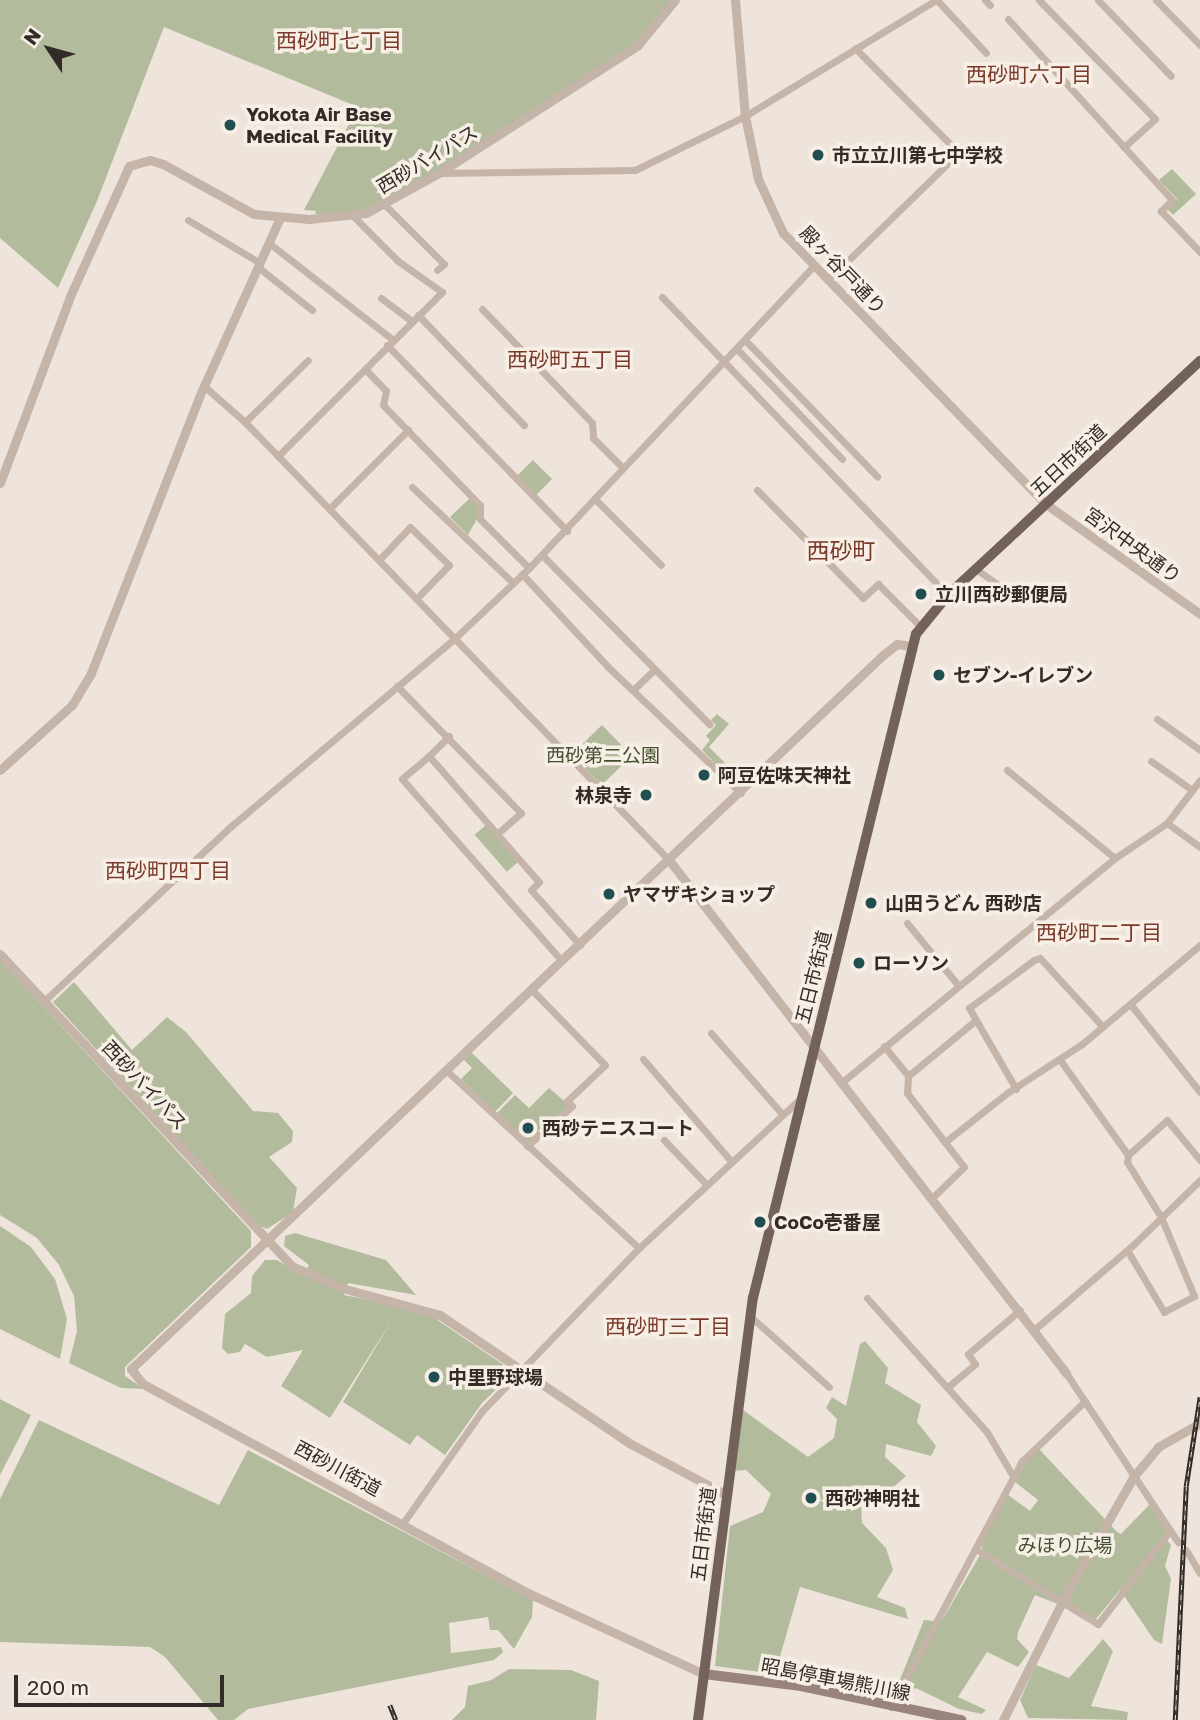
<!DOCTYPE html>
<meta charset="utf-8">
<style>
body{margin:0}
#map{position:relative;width:1200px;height:1720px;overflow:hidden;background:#efe4db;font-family:"Golos Text","Noto Sans JP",sans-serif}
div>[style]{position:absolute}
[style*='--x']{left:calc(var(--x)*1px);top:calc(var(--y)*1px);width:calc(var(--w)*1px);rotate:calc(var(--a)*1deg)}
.green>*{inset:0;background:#b2bc9c;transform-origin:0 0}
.minor>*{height:7px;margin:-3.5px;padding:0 3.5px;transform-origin:3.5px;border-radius:3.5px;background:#c5b4a8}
.tertiary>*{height:9px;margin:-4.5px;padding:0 4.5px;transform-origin:4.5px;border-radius:4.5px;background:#c5b4a8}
.secondary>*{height:10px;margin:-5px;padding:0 5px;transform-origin:5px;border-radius:5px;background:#98847a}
.primary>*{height:10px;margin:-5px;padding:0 5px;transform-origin:5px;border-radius:5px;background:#73625a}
.rail>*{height:4.5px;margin-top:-2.25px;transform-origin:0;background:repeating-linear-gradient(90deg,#f7efe6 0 5px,#332b27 0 10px);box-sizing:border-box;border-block:2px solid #332b27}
.dots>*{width:19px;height:19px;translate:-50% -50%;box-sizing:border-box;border:4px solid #f7efe6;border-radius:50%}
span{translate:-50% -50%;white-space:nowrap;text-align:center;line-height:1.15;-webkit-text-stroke:7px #f7efe6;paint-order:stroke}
.poi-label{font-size:19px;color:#332b27;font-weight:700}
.left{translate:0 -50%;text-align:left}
.right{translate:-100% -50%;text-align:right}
.street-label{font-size:19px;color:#332b27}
.park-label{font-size:19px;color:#434e2e}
.neighbourhood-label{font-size:21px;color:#793a29}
.quarter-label{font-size:23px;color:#793a29}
.north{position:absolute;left:14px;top:14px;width:70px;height:70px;-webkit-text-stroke:5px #f7efe6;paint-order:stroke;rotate:306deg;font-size:19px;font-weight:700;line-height:28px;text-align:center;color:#332b27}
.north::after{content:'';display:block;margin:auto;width:24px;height:32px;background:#332b27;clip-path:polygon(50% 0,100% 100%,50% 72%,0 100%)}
.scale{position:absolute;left:14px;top:1675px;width:210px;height:32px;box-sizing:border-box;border:4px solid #332b27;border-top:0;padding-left:9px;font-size:21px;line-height:24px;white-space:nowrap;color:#332b27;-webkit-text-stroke:5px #f7efe6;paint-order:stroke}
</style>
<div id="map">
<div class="green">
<div style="clip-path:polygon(0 0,675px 0,637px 45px,504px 133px,366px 213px,315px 214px,316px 211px,304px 210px,358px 107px,164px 27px,97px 201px,58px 288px,0 238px)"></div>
<div style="clip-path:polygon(1172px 169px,1196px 194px,1173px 215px,1167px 209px,1177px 199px,1159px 180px)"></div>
<div style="left:533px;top:460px;width:27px;height:23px;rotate:45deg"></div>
<div style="clip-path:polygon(470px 498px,478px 506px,478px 517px,468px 535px,450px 517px)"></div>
<div style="clip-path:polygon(717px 714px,729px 724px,709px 747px,744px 782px,739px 788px,702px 750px,710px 740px,706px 736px,716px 725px,711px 720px)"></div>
<div style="left:602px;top:725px;width:43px;height:42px;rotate:46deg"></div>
<div style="left:486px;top:825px;width:49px;height:15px;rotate:49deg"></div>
<div style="clip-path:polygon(0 960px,251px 1231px,251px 1247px,125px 1367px,125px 1376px,144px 1389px,121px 1388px,69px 1363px,77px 1331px,74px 1296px,59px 1265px,37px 1238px,0 1215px)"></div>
<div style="clip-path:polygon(74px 982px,132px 1050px,167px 1017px,186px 1032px,253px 1111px,278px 1113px,293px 1131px,292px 1142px,269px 1157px,297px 1188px,293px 1212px,267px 1229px,256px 1224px,53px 1002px)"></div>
<div style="clip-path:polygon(471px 1052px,513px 1093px,495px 1112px,461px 1079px,472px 1068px,464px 1060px)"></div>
<div style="clip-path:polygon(549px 1088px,569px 1105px,528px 1142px,497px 1113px,515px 1095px,529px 1108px)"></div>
<div style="clip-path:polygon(0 1226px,31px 1247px,55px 1279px,67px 1319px,60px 1359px,0 1329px)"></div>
<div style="clip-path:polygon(295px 1233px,386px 1260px,416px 1295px,348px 1283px,344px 1295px,424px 1311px,514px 1372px,482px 1403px,445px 1455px,417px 1435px,410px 1445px,343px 1402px,392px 1320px,330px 1418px,281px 1386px,303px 1350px,267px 1357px,245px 1344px,240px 1352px,228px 1354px,222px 1348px,225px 1314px,251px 1293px,252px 1276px,265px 1260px,277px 1260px,303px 1276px,309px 1265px,284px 1246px,285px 1236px)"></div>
<div style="clip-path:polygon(865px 1341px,888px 1368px,885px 1383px,921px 1405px,917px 1422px,936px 1446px,931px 1456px,886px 1444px,885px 1457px,906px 1476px,889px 1491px,861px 1504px,862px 1523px,886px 1548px,893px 1570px,877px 1597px,905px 1608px,908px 1619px,800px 1587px,775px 1674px,715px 1666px,730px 1526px,763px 1512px,771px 1494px,746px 1470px,735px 1471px,743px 1410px,808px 1457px,834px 1438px,837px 1419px,826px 1408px,832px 1397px,846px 1406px,860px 1344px)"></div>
<div style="clip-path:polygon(0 1399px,31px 1415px,0 1475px)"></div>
<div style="clip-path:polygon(39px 1420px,219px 1505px,248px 1450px,533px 1600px,532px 1617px,514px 1649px,498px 1630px,490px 1630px,488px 1617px,449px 1623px,451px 1653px,501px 1647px,503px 1652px,494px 1660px,248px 1709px,234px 1720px,218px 1720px,165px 1657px,150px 1647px,0 1642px,0 1499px)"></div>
<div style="clip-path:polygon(1039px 1449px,1117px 1532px,1121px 1534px,1150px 1504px,1167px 1530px,1163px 1535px,1171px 1545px,1165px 1566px,1171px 1579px,1162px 1644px,1154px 1640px,1120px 1590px,1096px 1619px,1035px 1595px,1018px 1632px,1017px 1639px,1029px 1652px,1021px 1663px,1018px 1667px,987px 1652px,958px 1697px,986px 1710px,982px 1714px,959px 1709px,916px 1688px,893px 1697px,924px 1620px,941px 1622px,983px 1550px,981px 1545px,1007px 1494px,1030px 1511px,1038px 1500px,1015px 1482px,1030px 1455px)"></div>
<div style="clip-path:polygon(1103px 1639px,1113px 1651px,1091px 1706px,1128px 1712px,1127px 1720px,1028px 1718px,1020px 1700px,1036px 1665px,1069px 1678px)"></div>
<div style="clip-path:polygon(509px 1669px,571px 1670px,599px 1681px,596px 1720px,452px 1720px,465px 1707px,468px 1686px,491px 1680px)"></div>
</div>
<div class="minor">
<div style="--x:937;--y:0;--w:72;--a:47.2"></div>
<div style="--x:985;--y:0;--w:7;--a:45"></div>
<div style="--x:1039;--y:0;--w:166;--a:45.7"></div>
<div style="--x:1155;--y:119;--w:42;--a:137.9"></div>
<div style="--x:1098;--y:0;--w:105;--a:46.2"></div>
<div style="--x:1156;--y:0;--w:63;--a:45.6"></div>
<div style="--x:1008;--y:19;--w:244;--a:47.8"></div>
<div style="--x:1172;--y:200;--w:16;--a:135"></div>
<div style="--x:1161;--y:211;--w:57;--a:46.4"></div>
<div style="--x:439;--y:173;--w:196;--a:-0.9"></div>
<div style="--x:635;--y:170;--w:123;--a:-26.1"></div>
<div style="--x:745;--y:116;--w:223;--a:-31.3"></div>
<div style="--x:385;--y:205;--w:83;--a:45"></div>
<div style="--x:444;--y:264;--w:9;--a:139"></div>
<div style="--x:188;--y:220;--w:84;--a:30.8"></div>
<div style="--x:269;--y:243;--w:156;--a:38"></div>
<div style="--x:258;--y:267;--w:69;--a:38.5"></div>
<div style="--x:828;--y:280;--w:177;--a:-44.3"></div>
<div style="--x:955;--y:156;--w:9;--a:-103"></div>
<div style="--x:953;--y:147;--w:139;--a:-134.7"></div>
<div style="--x:662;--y:297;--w:413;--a:46.2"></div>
<div style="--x:381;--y:298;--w:38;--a:37"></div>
<div style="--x:482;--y:309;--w:158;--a:46"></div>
<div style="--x:592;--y:423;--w:15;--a:86"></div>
<div style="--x:593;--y:438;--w:42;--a:45"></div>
<div style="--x:418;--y:315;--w:153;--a:46.1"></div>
<div style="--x:745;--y:340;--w:190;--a:45.9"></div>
<div style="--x:387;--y:345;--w:259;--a:45.9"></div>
<div style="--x:737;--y:349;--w:152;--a:46.3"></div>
<div style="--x:365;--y:369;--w:30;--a:46"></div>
<div style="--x:386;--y:391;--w:14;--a:102"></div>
<div style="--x:383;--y:405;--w:139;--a:45.9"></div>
<div style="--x:480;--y:505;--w:14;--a:90"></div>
<div style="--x:480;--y:519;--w:69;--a:45"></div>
<div style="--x:204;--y:386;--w:55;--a:41.3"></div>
<div style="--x:245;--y:422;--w:610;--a:45.93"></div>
<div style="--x:245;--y:422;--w:88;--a:-44.5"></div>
<div style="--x:278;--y:456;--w:232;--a:-45"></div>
<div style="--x:442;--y:292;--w:54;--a:-144.8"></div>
<div style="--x:398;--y:261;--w:66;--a:-135"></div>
<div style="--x:412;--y:487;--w:139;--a:43.5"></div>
<div style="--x:757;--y:490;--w:151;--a:45.5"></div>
<div style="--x:863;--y:598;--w:21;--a:-43"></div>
<div style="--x:878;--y:584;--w:59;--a:45"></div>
<div style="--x:595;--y:499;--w:93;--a:45"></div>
<div style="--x:329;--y:509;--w:112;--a:-45"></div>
<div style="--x:542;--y:555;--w:238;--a:45.3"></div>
<div style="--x:379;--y:560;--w:45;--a:-46.8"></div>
<div style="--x:410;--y:527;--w:54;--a:44.3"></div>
<div style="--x:449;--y:565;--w:46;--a:134.1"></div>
<div style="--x:976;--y:569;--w:53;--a:35.8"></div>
<div style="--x:522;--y:574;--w:127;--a:47.2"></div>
<div style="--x:608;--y:667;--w:183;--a:43.5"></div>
<div style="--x:397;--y:686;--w:177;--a:45.7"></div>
<div style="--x:521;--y:813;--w:30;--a:139"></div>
<div style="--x:633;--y:690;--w:30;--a:-44"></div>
<div style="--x:1157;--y:719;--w:53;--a:35.8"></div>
<div style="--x:449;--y:736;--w:28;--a:135"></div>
<div style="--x:429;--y:756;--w:167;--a:48.9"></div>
<div style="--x:539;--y:882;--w:11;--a:135"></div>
<div style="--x:531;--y:890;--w:74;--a:48.3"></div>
<div style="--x:429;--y:756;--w:35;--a:140"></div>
<div style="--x:402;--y:779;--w:242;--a:48.7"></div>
<div style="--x:1151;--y:761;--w:50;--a:35.3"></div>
<div style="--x:1007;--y:770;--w:139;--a:39.2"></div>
<div style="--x:1167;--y:823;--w:41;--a:36"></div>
<div style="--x:907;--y:923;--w:80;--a:50.6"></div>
<div style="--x:43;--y:1002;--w:256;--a:-43.1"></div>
<div style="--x:230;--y:827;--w:292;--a:-40"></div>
<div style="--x:454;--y:639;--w:103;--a:-43.4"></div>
<div style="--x:529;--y:568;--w:415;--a:-46.7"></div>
<div style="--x:1131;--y:1005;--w:111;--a:51.6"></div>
<div style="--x:711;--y:1033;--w:109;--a:48.7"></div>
<div style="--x:884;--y:1046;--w:38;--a:51"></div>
<div style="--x:908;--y:1076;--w:88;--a:-39.5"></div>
<div style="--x:643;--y:1059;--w:136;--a:49.2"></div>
<div style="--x:1060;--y:1060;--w:117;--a:54.4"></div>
<div style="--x:1128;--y:1155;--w:7;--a:98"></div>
<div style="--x:1127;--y:1162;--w:65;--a:58.3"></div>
<div style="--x:1161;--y:1217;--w:86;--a:67.3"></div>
<div style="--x:1194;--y:1296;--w:34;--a:152"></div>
<div style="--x:1164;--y:1312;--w:72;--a:-120.8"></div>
<div style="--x:447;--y:1071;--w:261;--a:42.7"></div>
<div style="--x:908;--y:1076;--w:17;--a:93"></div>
<div style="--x:907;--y:1093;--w:93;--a:52.4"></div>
<div style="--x:964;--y:1167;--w:46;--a:135.9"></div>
<div style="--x:841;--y:1083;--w:355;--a:-39.4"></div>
<div style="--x:1115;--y:858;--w:63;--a:-33.9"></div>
<div style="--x:1167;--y:823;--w:54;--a:-52.5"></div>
<div style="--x:1016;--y:1089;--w:94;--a:-120.1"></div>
<div style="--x:969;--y:1008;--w:81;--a:-36.4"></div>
<div style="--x:1034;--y:960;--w:6;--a:-18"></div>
<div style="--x:1040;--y:958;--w:93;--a:47.6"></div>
<div style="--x:664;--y:1140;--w:62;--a:46.3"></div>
<div style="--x:945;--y:1142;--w:79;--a:-38.3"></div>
<div style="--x:1007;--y:1093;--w:90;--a:-33.2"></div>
<div style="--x:1082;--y:1044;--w:154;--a:-40"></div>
<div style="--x:527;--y:1146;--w:60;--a:-41.6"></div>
<div style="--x:572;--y:1106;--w:7;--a:-135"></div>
<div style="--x:567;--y:1101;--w:52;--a:-43.5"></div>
<div style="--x:605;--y:1065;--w:105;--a:-134.2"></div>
<div style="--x:1128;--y:1155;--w:52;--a:-41.9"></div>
<div style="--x:1167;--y:1120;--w:52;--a:50.5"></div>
<div style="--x:867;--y:1298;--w:180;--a:48.2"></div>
<div style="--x:987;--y:1432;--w:53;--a:59.6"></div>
<div style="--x:750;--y:1316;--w:106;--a:41.9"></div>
<div style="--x:1035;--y:1329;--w:130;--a:-40.6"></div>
<div style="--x:1134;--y:1244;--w:92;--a:-44.1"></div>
<div style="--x:1066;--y:1373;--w:203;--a:56.5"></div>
<div style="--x:949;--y:1386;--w:34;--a:-40"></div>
<div style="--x:975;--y:1364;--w:12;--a:-125"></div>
<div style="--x:968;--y:1354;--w:68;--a:-40.2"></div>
<div style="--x:403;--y:1523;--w:137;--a:-54.8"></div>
<div style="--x:482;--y:1411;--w:226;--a:-46.1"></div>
<div style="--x:639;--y:1248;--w:221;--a:-42.8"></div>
<div style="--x:976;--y:1549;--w:143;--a:31.6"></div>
<div style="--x:1098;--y:1624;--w:118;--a:-52.5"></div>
<div style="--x:1186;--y:1550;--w:27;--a:59"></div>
<div style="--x:891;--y:1707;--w:279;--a:-62"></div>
<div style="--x:1022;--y:1461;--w:87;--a:-43.6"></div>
</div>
<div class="tertiary">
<div style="--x:735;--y:0;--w:116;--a:85.1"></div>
<div style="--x:745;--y:116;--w:64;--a:78.3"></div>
<div style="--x:758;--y:179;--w:60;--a:65.2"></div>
<div style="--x:783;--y:233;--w:378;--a:45.9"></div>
<div style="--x:1046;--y:504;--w:189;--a:35.5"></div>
<div style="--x:0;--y:483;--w:202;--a:-69.4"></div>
<div style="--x:71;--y:294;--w:141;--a:-65.6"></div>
<div style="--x:129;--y:166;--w:22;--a:-16"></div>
<div style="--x:150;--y:160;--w:14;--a:17"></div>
<div style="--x:163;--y:164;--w:104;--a:28.8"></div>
<div style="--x:254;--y:214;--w:55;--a:5.2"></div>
<div style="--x:309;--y:219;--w:57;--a:-6"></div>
<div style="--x:366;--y:213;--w:83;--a:-28.7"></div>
<div style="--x:439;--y:173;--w:237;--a:-32.7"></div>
<div style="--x:638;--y:45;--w:58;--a:-50.6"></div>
<div style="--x:0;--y:770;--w:97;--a:-42.1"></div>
<div style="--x:72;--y:705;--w:37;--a:-59"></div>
<div style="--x:91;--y:673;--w:296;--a:-68.6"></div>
<div style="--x:199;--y:397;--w:196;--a:-65.7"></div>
<div style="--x:669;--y:860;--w:649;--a:52.26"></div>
<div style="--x:0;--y:954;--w:427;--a:46.9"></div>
<div style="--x:292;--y:1266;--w:55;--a:23.7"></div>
<div style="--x:342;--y:1288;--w:102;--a:15.4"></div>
<div style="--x:440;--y:1315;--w:228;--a:34.1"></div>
<div style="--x:629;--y:1443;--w:109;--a:28"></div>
<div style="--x:704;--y:1674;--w:194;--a:-155.3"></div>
<div style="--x:528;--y:1593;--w:439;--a:-151.5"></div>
<div style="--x:142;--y:1383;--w:18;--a:-128"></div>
<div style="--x:131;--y:1369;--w:1037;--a:-43.52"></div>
<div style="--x:883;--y:655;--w:18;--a:-38"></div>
<div style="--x:897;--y:644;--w:15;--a:8"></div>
<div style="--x:1003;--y:1720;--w:132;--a:-63.4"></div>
<div style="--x:1062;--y:1602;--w:145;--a:-60.3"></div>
<div style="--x:1134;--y:1476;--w:38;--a:-50"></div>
<div style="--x:1158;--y:1447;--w:48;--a:-29.7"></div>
</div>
<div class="secondary">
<div style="--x:704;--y:1674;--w:98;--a:7.1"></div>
<div style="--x:801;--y:1686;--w:164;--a:12"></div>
</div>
<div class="primary">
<div style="--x:698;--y:1720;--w:426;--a:-82.6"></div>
<div style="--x:753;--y:1298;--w:684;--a:-76.21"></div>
<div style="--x:916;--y:634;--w:50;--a:-50.6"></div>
<div style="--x:948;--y:595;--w:344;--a:-42.9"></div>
</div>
<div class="rail">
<div style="--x:390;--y:1705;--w:16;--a:68"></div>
<div style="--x:1175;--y:1720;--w:234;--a:-87.3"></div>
<div style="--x:1186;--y:1486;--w:90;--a:-81.1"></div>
</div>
<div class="dots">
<div style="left:230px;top:125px;background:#214e50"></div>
<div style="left:818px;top:155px;background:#214e50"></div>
<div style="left:921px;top:594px;background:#214e50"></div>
<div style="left:939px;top:675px;background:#214e50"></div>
<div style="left:704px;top:775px;background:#214e50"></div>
<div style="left:646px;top:795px;background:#214e50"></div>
<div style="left:609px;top:894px;background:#214e50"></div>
<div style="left:871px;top:903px;background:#214e50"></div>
<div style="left:859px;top:963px;background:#214e50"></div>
<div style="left:528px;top:1128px;background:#214e50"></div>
<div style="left:760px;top:1222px;background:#214e50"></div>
<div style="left:434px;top:1377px;background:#214e50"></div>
<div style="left:811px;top:1498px;background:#214e50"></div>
</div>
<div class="poi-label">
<span class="left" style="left:246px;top:125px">Yokota Air Base<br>Medical Facility</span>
<span class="left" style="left:832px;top:155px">市立立川第七中学校</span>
<span class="left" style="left:935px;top:594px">立川西砂郵便局</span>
<span class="left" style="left:953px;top:675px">セブン-イレブン</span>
<span class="left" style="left:718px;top:775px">阿豆佐味天神社</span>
<span class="right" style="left:632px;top:795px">林泉寺</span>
<span class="left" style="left:623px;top:894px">ヤマザキショップ</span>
<span class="left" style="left:885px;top:903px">山田うどん 西砂店</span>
<span class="left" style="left:873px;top:963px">ローソン</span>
<span class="left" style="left:542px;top:1128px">西砂テニスコート</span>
<span class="left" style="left:774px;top:1222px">CoCo壱番屋</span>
<span class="left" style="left:448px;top:1377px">中里野球場</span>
<span class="left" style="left:825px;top:1498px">西砂神明社</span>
</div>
<div class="street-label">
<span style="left:427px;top:159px;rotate:-31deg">西砂バイパス</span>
<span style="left:843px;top:270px;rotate:46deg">殿ヶ谷戸通り</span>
<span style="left:1068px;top:460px;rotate:-43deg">五日市街道</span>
<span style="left:1133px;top:545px;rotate:36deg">宮沢中央通り</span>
<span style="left:813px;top:977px;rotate:-76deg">五日市街道</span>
<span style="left:145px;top:1085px;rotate:47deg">西砂バイパス</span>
<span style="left:338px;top:1468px;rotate:28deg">西砂川街道</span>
<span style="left:703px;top:1534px;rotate:-83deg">五日市街道</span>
<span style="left:836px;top:1679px;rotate:11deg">昭島停車場熊川線</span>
</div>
<div class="park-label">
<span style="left:603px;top:755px">西砂第二公園</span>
<span style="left:1065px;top:1545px">みほり広場</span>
</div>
<div class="neighbourhood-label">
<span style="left:339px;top:40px">西砂町七丁目</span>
<span style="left:1029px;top:74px">西砂町六丁目</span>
<span style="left:570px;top:359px">西砂町五丁目</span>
<span style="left:168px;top:870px">西砂町四丁目</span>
<span style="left:1099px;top:932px">西砂町二丁目</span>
<span style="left:668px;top:1326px">西砂町三丁目</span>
</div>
<div class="quarter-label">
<span style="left:841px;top:550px">西砂町</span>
</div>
<div class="north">N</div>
<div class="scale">200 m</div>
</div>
